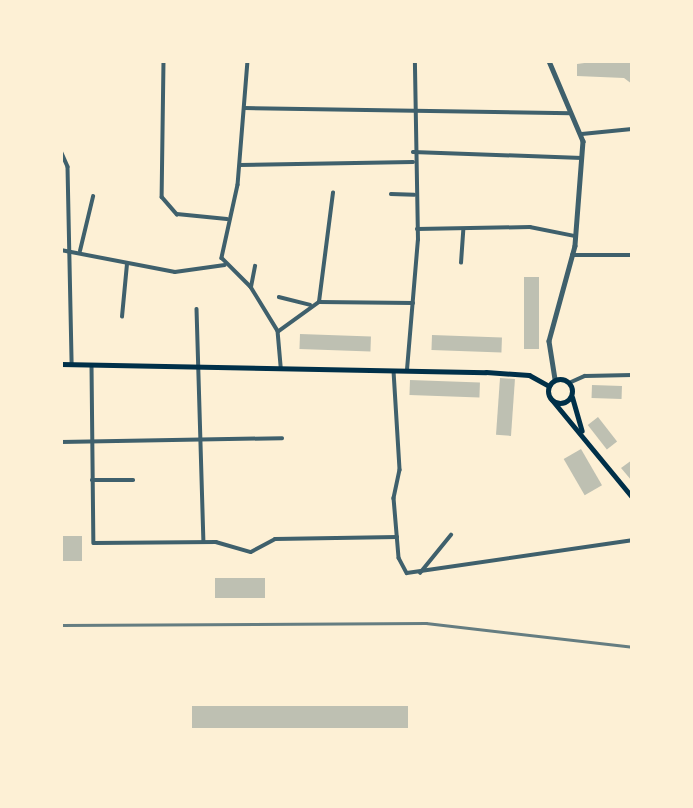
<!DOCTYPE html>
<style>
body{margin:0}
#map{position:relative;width:693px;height:808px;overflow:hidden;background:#fdf0d5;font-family:Commissioner,sans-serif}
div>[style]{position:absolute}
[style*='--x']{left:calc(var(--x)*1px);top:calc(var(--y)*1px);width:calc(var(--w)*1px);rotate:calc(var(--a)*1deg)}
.building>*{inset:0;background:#bec0b2;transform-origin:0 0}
.minor>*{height:3.5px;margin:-1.75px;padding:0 1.75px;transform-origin:1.75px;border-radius:1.75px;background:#3f606c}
.tertiary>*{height:4.5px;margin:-2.25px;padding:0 2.25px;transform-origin:2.25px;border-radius:2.25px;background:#3f606c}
.secondary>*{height:5px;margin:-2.5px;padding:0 2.5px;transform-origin:2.5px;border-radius:2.5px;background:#003049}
.secondary>.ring{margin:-2.5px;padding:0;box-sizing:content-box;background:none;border:5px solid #003049;border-radius:50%}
.rail>*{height:2.5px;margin:-1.25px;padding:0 1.25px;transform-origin:1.25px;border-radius:1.25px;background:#657d81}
span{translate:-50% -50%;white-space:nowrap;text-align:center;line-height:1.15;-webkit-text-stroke:5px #fdf0d5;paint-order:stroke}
.frame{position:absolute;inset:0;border:63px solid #fdf0d5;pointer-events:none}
</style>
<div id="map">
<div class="building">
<div style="clip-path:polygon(599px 61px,632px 61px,632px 84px,624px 78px,577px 76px,577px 64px)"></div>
<div style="left:524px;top:277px;width:15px;height:72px"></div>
<div style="left:300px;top:334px;width:71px;height:15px;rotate:2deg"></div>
<div style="left:432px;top:335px;width:70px;height:15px;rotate:2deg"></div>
<div style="left:500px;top:378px;width:15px;height:57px;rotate:4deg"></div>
<div style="left:410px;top:380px;width:70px;height:15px;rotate:2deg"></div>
<div style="left:592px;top:385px;width:30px;height:13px;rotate:2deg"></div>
<div style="left:598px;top:417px;width:31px;height:13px;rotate:52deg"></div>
<div style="left:581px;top:449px;width:42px;height:20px;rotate:60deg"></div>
<div style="clip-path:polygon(632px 460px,632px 481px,621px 468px)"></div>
<div style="left:82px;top:536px;width:25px;height:20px;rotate:90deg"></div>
<div style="left:265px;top:578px;width:20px;height:50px;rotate:90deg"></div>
<div style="left:192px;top:706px;width:216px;height:22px"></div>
</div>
<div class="minor">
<div style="--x:164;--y:61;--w:136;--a:90.8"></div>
<div style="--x:162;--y:197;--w:23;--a:49"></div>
<div style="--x:177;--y:214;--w:50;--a:5.7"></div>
<div style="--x:248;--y:61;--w:124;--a:94.6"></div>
<div style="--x:238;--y:185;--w:75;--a:102.4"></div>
<div style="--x:222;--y:258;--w:41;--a:45"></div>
<div style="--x:251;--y:287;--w:52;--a:58.5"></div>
<div style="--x:278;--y:331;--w:36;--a:85"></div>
<div style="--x:245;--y:108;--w:326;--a:0.9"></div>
<div style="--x:582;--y:134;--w:50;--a:-5.7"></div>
<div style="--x:61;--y:151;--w:17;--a:66"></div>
<div style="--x:68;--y:167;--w:197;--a:88.8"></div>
<div style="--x:413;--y:152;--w:169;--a:2"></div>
<div style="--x:240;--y:165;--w:173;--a:-1"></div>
<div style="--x:391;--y:194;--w:23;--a:2"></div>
<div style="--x:417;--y:229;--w:113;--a:-1"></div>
<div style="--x:530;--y:227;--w:46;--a:11.3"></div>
<div style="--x:61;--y:250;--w:116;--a:10.9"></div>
<div style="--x:175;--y:272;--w:50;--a:-8"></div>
<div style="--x:80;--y:251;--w:56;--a:-76.5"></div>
<div style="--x:572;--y:255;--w:60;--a:0"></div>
<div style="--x:461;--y:263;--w:32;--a:-86"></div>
<div style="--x:251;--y:287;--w:21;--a:-79"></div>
<div style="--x:279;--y:297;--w:32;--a:14"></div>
<div style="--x:319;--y:302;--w:110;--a:-82.7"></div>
<div style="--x:197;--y:309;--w:232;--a:88.3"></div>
<div style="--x:122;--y:317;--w:53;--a:-84.6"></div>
<div style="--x:279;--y:331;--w:49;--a:-35.9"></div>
<div style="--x:319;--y:302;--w:94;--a:0.6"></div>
<div style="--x:92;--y:365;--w:178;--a:89.4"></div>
<div style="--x:94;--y:543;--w:122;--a:-0.5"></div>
<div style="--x:216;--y:542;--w:36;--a:16"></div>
<div style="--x:251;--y:552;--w:27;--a:-28"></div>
<div style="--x:275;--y:539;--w:122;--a:-0.9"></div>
<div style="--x:407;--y:370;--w:130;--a:-85.2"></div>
<div style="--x:418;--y:240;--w:179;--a:-91"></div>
<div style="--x:394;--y:371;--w:99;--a:86.5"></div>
<div style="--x:400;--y:470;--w:29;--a:102"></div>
<div style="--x:394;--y:498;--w:60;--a:85.2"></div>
<div style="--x:399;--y:558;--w:17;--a:62"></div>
<div style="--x:407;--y:573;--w:227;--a:-8.3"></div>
<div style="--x:569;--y:383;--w:17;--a:-24"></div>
<div style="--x:585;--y:376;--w:47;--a:-1.2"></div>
<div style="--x:61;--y:442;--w:221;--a:-1"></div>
<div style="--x:92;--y:480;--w:41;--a:0"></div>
<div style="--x:420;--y:573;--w:49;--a:-50.8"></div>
</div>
<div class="tertiary">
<div style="--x:549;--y:61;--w:87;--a:67"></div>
<div style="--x:583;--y:141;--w:105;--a:94.4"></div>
<div style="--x:575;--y:246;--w:98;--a:105.3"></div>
<div style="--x:549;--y:341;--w:39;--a:81"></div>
</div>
<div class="secondary">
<div style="--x:61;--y:364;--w:425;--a:1.1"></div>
<div style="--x:486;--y:372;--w:43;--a:4"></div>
<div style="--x:529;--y:375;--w:23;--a:29"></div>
<div class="ring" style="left:548px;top:379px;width:19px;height:19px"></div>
<div style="--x:572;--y:397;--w:35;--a:74"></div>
<div style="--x:552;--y:400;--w:126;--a:50.5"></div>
</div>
<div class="rail">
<div style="--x:61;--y:625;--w:365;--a:-0.3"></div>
<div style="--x:426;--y:623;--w:207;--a:6.6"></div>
</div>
<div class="frame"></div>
</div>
